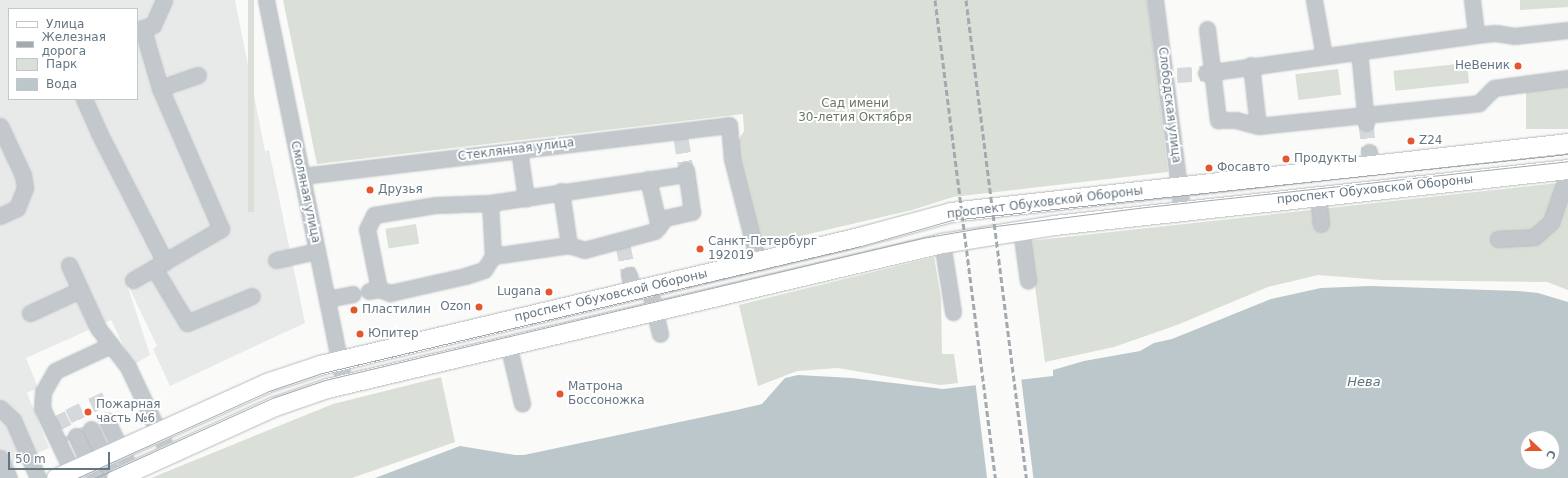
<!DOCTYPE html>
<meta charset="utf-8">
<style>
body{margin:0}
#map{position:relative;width:1568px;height:478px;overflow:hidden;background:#fafaf8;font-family:"DejaVu Sans",sans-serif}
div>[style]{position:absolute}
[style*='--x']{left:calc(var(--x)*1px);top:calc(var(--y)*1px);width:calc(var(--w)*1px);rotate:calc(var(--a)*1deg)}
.built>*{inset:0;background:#e8e9e9}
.green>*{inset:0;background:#dadfd7;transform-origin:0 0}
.water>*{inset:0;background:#bbc7cb}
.pier>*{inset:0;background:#fafaf8;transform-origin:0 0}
.minor-tunnel>*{height:15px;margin-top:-7.5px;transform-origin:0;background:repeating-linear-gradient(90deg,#d5d9db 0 15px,transparent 0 23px)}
.roads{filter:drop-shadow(0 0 1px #b5babe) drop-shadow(0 0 1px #b5babe)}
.minor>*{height:15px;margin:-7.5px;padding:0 7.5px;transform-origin:7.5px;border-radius:7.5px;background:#c3c8cc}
.major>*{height:19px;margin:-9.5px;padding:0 9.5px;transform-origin:9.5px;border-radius:9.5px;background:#fff}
.tram>*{height:1px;margin:-0.5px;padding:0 0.5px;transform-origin:0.5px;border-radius:0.5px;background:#a2aab0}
.rail>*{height:3px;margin-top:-1.5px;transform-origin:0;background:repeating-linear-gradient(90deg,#a2aab0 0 6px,transparent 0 9px)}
.dots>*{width:11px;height:11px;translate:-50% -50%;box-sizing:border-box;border:2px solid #fff;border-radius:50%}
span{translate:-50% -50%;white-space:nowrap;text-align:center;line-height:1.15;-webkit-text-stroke:4px #fff;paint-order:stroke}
.poi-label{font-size:12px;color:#657683}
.right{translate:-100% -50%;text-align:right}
.left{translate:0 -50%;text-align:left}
.park-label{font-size:12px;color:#687a64}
.street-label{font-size:12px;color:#657683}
.water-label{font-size:13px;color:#60757c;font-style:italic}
.legend{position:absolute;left:8px;top:8px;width:130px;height:92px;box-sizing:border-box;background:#fff;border:1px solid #c1c8cd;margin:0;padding:5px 7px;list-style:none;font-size:12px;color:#657683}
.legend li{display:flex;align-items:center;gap:8px;height:20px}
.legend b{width:20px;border:1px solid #c1c8cd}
.north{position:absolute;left:1520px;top:430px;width:40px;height:40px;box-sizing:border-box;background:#fff;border:1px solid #c1c8cd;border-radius:50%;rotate:112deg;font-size:11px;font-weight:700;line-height:16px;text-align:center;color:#657683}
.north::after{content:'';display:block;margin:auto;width:14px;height:18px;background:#e4572e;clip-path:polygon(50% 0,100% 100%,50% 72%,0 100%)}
.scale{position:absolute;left:8px;top:452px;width:102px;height:18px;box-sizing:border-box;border:2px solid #657683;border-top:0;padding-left:5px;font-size:12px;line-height:14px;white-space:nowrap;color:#657683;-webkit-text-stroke:3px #fff;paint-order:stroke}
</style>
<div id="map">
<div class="built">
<div style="clip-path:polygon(evenodd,0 0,235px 0,265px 151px,269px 150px,305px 323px,170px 386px,153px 349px,157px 346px,126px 281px,150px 355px,133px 365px,111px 320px,26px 358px,38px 388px,27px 393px,49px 448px,0 469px,0 0,9px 9px,137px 9px,137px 99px,9px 99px,9px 9px)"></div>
</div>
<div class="green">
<div style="left:248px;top:0;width:6px;height:212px"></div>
<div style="clip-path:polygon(283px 0,1147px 0,1168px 172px,953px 197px,912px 210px,762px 245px,737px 156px,739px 139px,744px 131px,743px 114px,317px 164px)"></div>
<div style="clip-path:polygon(1520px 0,1568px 0,1568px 7px,1520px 10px)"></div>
<div style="left:1467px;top:63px;width:20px;height:74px;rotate:84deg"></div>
<div style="left:1338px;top:69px;width:26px;height:43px;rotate:83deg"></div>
<div style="left:1568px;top:86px;width:43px;height:42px;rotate:90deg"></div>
<div style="clip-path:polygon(1568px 182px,1568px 290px,1547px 282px,1382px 280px,1318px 275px,1268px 287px,1177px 325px,1114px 347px,1045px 362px,1029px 241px)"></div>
<div style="left:416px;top:224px;width:20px;height:31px;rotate:81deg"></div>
<div style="clip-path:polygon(934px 257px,941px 298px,942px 354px,954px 354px,958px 383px,941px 385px,914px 381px,838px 368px,797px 371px,758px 386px,739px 305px)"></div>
<div style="clip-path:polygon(441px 377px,455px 442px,352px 478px,151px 478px,333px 404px)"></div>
</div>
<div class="water">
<div style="clip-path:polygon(evenodd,1370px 286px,1518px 291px,1538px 293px,1568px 302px,1568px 478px,375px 478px,460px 446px,515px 455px,524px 455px,741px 409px,762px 404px,785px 378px,798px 375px,852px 378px,943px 389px,1053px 376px,1053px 370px,1084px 361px,1140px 351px,1154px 343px,1172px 339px,1271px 299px,1321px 288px,1370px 286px,1528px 438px,1552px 438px,1552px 462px,1528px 462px,1528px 438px)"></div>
</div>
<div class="pier">
<div style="left:1021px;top:377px;width:102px;height:46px;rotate:83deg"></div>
</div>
<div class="minor-tunnel">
<div style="--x:1177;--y:75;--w:29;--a:-4"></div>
<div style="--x:1366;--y:123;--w:29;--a:84"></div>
<div style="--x:681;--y:138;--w:32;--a:81"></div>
<div style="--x:623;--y:245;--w:31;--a:79"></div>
<div style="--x:95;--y:395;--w:29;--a:65"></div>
<div style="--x:72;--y:406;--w:29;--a:65"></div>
<div style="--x:58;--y:414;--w:28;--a:64"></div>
</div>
<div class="roads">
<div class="minor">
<div style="--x:266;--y:0;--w:392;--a:78.5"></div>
<div style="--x:1155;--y:0;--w:213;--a:82.7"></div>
<div style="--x:1314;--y:0;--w:57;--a:79.9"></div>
<div style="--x:1472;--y:0;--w:35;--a:83"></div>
<div style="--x:1207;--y:29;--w:92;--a:83.1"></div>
<div style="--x:1218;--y:120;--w:18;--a:0"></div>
<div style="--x:1236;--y:120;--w:23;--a:15"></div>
<div style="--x:1258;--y:126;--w:222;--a:-5.9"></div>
<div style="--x:1479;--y:103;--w:21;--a:-45"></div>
<div style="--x:1494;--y:88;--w:75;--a:-7.7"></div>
<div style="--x:137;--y:30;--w:17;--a:-17"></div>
<div style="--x:153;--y:25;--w:27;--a:-66"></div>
<div style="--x:1359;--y:51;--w:72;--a:84.4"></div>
<div style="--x:1251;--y:65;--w:61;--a:83.5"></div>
<div style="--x:1206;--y:73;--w:273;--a:-8"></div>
<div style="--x:1476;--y:35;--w:20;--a:-6"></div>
<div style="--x:1496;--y:33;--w:18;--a:9"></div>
<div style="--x:1514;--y:36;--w:54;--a:-6.3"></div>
<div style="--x:160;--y:88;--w:40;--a:-18.9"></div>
<div style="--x:84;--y:99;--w:37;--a:66"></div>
<div style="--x:99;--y:133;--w:145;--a:62.9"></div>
<div style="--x:0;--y:126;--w:54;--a:64.9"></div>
<div style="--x:23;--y:175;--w:13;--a:81"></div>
<div style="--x:25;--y:188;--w:22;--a:112"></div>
<div style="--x:17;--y:208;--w:19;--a:155"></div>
<div style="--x:519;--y:150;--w:49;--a:81.7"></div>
<div style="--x:1369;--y:152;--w:14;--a:82"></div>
<div style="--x:302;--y:176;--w:430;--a:-6.8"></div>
<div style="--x:729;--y:125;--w:34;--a:85"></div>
<div style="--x:732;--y:159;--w:105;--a:75.7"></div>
<div style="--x:648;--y:179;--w:49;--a:77.1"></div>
<div style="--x:561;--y:191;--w:55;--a:81.6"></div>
<div style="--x:1318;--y:196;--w:28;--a:84"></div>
<div style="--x:490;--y:203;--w:53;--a:86.8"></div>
<div style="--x:1021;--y:230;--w:51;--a:82.2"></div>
<div style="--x:1498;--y:239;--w:36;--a:-3"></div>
<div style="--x:1534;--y:237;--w:23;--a:-41"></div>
<div style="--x:1551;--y:222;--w:52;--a:-70.9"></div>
<div style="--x:942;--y:243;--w:70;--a:80.9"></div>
<div style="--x:276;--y:260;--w:42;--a:-12.4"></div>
<div style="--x:69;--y:265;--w:69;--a:65.3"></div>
<div style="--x:98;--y:328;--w:49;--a:52.4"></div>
<div style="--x:128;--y:367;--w:96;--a:64.8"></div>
<div style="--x:154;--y:268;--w:64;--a:59"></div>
<div style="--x:187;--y:323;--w:70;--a:-22.6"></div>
<div style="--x:629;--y:275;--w:16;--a:76"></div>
<div style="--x:133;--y:280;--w:102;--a:-30.1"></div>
<div style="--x:221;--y:229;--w:154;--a:-113.4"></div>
<div style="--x:160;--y:88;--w:60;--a:-106.3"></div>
<div style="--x:649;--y:287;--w:48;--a:76.8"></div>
<div style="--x:379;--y:289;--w:12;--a:20"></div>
<div style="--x:390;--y:293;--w:77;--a:-12.8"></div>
<div style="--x:465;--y:276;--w:20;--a:-18"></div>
<div style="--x:484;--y:270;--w:17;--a:-57"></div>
<div style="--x:493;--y:256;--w:77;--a:-8.2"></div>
<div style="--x:569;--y:245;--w:16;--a:18"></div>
<div style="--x:584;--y:250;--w:73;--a:-15"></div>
<div style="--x:655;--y:231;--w:16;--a:-52"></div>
<div style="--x:665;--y:218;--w:28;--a:-13"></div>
<div style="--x:692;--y:212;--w:42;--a:-98.1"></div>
<div style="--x:369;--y:291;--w:10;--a:-11"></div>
<div style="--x:379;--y:289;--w:61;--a:-101.3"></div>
<div style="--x:367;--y:229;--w:16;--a:-63"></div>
<div style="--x:374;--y:215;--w:63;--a:-9.2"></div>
<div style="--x:436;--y:205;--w:54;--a:-2.1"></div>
<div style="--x:490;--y:203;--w:198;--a:-8.4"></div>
<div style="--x:327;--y:299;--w:26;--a:-11"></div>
<div style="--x:30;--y:313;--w:55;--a:-24.7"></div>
<div style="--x:508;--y:344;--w:61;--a:76.7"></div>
<div style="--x:0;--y:408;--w:18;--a:43"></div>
<div style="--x:13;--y:420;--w:63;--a:66.7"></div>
<div style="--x:107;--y:421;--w:55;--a:64.4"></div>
<div style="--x:91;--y:429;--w:54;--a:64.9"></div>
<div style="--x:76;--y:436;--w:47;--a:64.5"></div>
<div style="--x:0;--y:458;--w:22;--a:66"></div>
<div style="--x:72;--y:471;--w:70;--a:-115.5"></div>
<div style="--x:42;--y:408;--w:16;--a:-86"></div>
<div style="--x:43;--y:392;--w:24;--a:-60"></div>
<div style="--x:55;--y:371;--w:62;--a:-24.9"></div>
</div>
<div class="major">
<div style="--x:56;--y:478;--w:230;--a:-24.3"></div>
<div style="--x:266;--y:383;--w:57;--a:-18.4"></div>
<div style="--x:320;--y:365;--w:554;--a:-13.36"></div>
<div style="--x:859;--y:237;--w:95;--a:-15.2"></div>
<div style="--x:951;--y:212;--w:621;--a:-6.38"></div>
<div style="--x:116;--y:478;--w:175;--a:-24.4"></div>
<div style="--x:275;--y:406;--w:55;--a:-19.1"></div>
<div style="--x:327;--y:388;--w:632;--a:-13.27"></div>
<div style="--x:942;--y:243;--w:113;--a:-9.1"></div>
<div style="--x:1054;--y:225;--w:517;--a:-6.22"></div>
</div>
</div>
<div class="tram">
<div style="--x:77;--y:478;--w:211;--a:-24.4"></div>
<div style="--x:269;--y:391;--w:56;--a:-18.8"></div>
<div style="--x:322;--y:373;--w:554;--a:-13.26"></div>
<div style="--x:861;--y:246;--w:95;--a:-15.9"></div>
<div style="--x:952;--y:220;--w:620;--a:-6.12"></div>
<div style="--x:95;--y:478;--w:194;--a:-24.3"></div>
<div style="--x:272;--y:398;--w:56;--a:-18.8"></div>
<div style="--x:325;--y:380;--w:614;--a:-13.38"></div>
<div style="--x:922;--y:238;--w:59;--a:-9.8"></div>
<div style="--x:980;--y:228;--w:167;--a:-7.2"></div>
<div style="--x:1146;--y:207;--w:424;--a:-6.2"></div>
</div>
<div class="rail">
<div style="--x:935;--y:0;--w:482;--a:82.8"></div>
<div style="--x:966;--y:0;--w:482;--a:82.8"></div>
</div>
<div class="dots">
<div style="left:1518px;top:66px;background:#e4572e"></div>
<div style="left:1411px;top:141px;background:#e4572e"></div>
<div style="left:1286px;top:159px;background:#e4572e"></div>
<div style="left:1209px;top:168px;background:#e4572e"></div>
<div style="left:370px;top:190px;background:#e4572e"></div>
<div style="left:700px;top:249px;background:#e4572e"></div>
<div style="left:549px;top:292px;background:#e4572e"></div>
<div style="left:479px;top:307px;background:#e4572e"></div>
<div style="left:354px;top:310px;background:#e4572e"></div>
<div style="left:360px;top:334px;background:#e4572e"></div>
<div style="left:560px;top:394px;background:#e4572e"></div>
<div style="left:88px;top:412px;background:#e4572e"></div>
</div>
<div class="poi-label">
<span class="right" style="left:1510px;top:66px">НеВеник</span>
<span class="left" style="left:1419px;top:141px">Z24</span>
<span class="left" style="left:1294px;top:159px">Продукты</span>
<span class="left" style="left:1217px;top:168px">Фосавто</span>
<span class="left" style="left:378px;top:190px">Друзья</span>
<span class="left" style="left:708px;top:249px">Санкт-Петербург<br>192019</span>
<span class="right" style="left:541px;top:292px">Lugana</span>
<span class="right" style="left:471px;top:307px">Ozon</span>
<span class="left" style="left:362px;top:310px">Пластилин</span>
<span class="left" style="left:368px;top:334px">Юпитер</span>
<span class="left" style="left:568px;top:394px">Матрона<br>Боссоножка</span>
<span class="left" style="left:96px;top:412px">Пожарная<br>часть №6</span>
</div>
<div class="park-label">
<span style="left:855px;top:111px">Сад имени<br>30-летия Октября</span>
</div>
<div class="street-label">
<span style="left:1169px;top:105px;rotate:83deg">Слободская улица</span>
<span style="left:516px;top:150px;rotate:-7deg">Стеклянная улица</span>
<span style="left:1375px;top:190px;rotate:-6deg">проспект Обуховской Обороны</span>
<span style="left:305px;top:192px;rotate:78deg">Смоляная улица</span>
<span style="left:1045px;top:203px;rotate:-7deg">проспект Обуховской Обороны</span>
<span style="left:611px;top:296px;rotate:-13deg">проспект Обуховской Обороны</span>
</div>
<div class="water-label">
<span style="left:1364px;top:382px">Нева</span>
</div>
<ul class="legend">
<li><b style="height:5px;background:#fff"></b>Улица</li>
<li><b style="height:5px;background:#a2aab0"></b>Железная дорога</li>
<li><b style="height:11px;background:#dadfd7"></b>Парк</li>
<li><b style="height:11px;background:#bbc7cb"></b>Вода</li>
</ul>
<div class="north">С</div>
<div class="scale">50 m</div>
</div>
